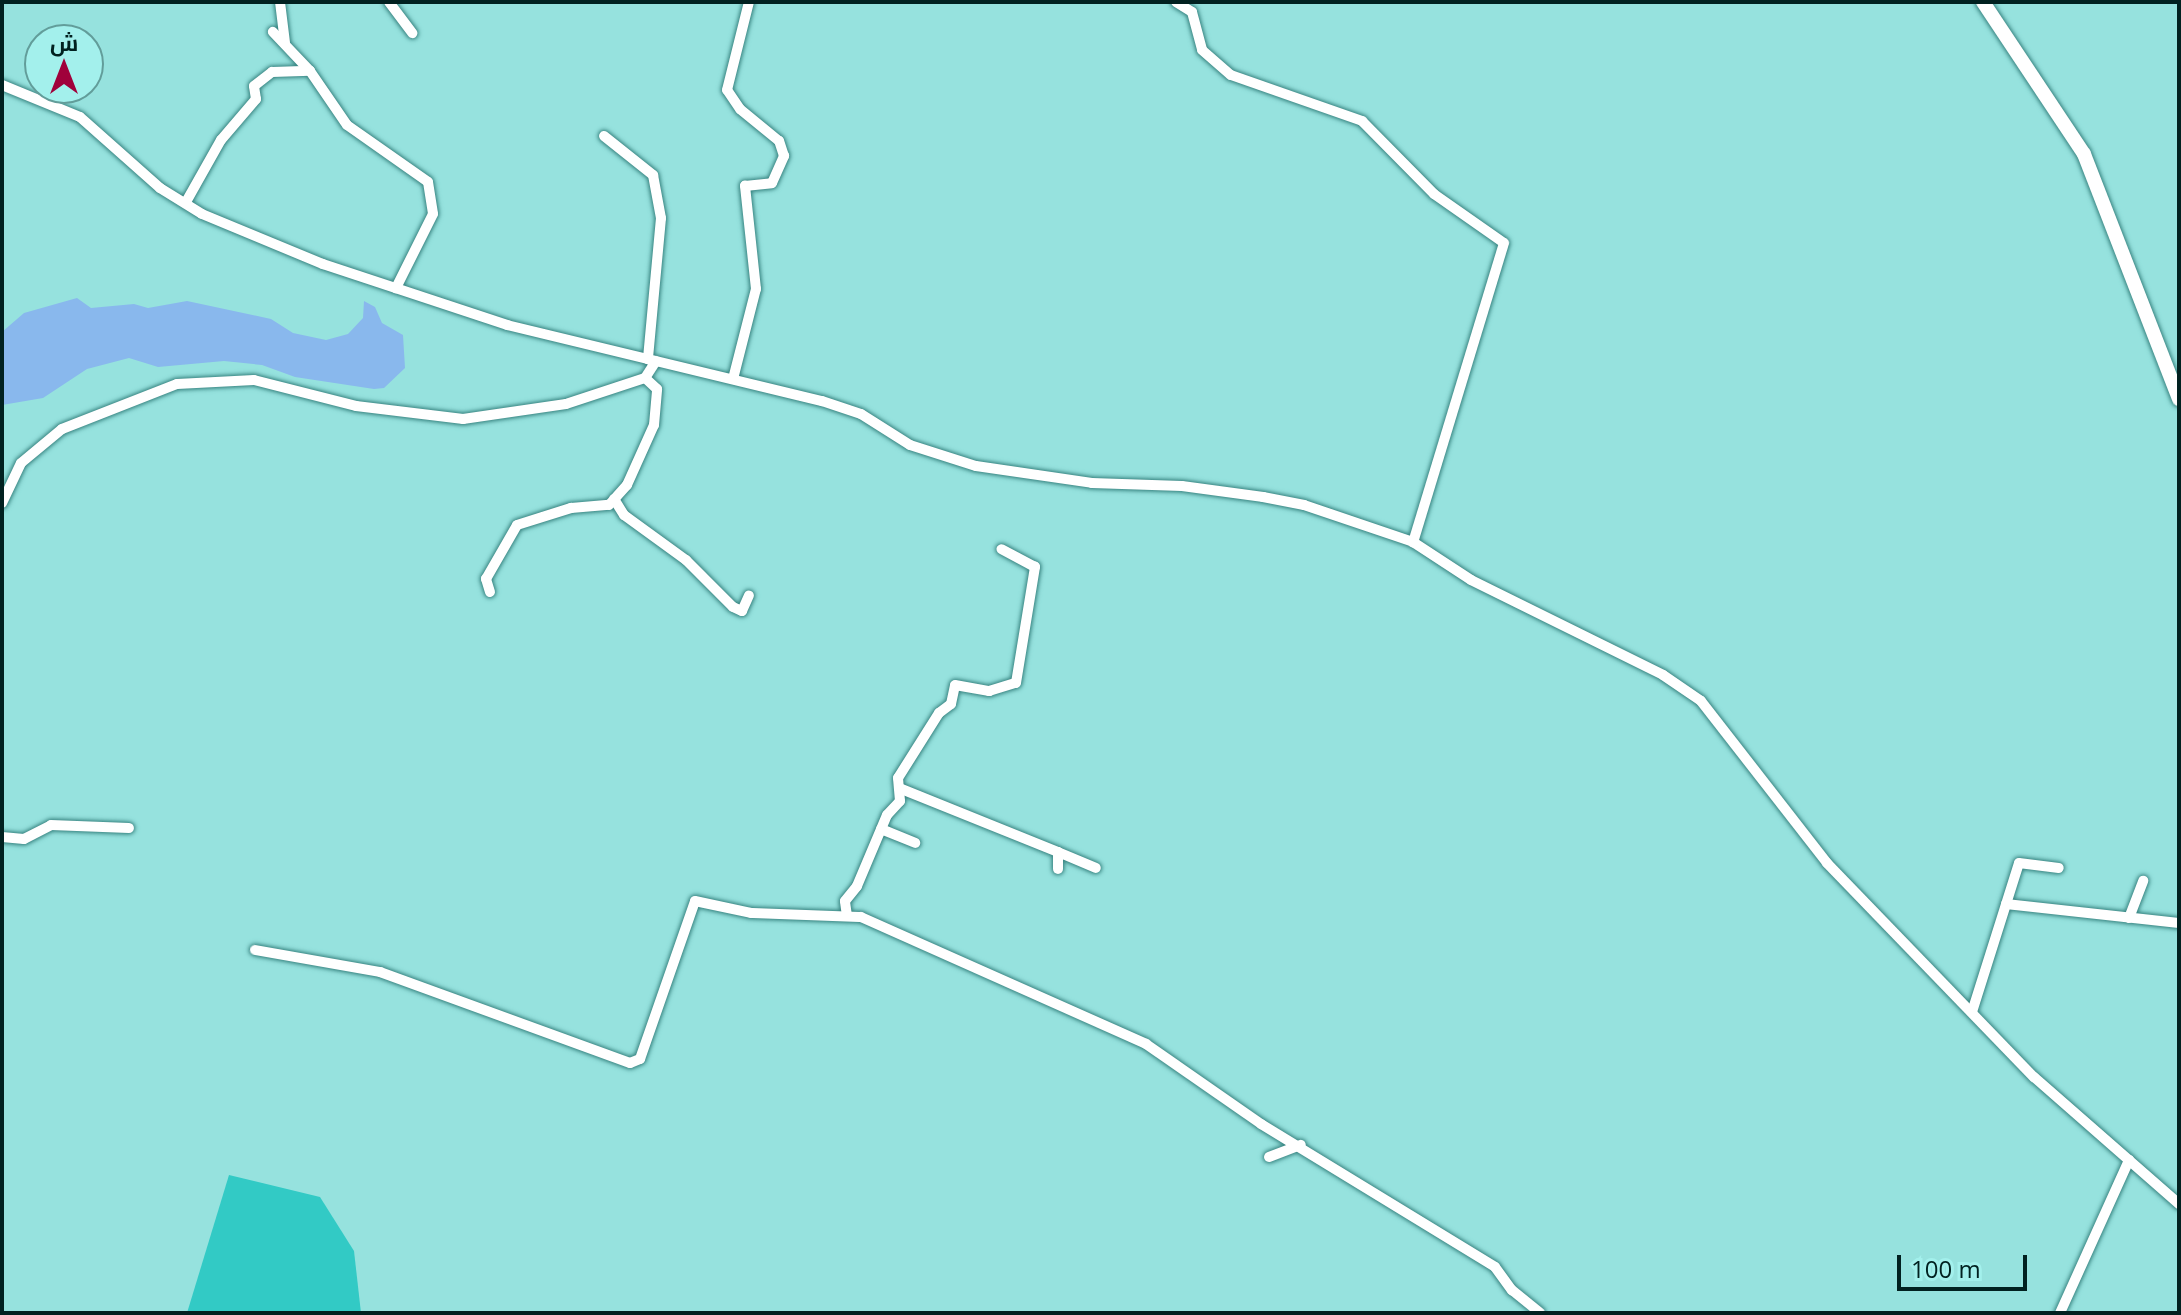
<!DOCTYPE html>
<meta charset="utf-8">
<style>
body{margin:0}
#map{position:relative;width:2181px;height:1315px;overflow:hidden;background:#96e2de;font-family:"Open Sans",Cairo,sans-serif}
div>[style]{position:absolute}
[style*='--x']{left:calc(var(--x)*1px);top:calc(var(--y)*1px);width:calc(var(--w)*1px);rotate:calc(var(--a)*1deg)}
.green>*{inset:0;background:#32cac5}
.water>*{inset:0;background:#89b8ed}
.roads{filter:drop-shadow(0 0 2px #388481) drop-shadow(0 0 2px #388481)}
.street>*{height:10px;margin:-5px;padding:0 5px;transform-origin:5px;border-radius:5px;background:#fff}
.secondary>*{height:14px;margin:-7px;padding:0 7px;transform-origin:7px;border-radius:7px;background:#fff}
span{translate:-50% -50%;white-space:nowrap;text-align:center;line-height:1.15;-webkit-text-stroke:7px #a3f0ec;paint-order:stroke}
.frame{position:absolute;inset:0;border:4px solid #012120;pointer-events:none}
.north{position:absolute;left:24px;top:24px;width:80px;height:80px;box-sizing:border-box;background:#a3f0ec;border:2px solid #629d9a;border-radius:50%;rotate:0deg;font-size:22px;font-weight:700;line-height:32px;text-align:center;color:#012120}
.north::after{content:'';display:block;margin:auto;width:28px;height:36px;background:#a0013b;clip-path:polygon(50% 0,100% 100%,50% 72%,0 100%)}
.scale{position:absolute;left:1897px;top:1255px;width:130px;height:36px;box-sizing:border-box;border:4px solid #012120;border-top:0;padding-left:10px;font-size:24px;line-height:28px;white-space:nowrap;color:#012120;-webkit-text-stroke:6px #a3f0ec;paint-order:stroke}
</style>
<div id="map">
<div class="green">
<div style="clip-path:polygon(229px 1175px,320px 1197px,354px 1251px,361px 1313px,187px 1313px)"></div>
</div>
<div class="water">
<div style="clip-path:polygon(77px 298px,91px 308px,134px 304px,148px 308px,187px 301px,271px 319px,293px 333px,326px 340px,348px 334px,363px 318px,364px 301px,375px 307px,382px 323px,403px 335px,405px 368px,384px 388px,374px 389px,295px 377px,262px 365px,224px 361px,158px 367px,129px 358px,87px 369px,43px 398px,2px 405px,2px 332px,24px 313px)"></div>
</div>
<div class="roads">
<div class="street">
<div style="--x:280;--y:2;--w:41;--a:83"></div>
<div style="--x:389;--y:2;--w:39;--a:53"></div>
<div style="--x:1176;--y:2;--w:19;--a:32"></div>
<div style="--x:1192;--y:12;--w:39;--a:75"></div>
<div style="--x:1202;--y:50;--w:38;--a:41"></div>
<div style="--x:1231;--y:75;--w:139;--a:19.3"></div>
<div style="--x:1362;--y:121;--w:103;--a:45.4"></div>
<div style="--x:1434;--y:194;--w:85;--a:35"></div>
<div style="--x:1504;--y:243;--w:313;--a:106.9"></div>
<div style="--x:310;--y:71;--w:65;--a:55.6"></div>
<div style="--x:347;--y:125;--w:99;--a:35.1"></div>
<div style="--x:428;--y:182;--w:32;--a:81"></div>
<div style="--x:433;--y:214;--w:83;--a:116.6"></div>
<div style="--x:2;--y:85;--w:84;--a:22.3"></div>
<div style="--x:80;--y:117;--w:107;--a:41.6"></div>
<div style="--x:160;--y:188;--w:49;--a:31.8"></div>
<div style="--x:202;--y:214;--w:131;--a:22.5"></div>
<div style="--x:323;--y:264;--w:194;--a:18.3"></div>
<div style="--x:507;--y:325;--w:324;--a:13.6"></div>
<div style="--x:822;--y:401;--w:41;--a:18.4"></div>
<div style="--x:861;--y:414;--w:58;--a:32.3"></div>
<div style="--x:910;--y:445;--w:69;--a:17.7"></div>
<div style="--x:976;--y:466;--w:117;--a:8.3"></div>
<div style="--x:1092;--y:483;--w:90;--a:1.9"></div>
<div style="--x:1182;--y:486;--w:82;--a:7.7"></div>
<div style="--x:1263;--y:497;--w:42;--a:11"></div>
<div style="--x:1304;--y:505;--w:115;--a:18.7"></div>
<div style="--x:1413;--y:542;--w:69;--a:33.2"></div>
<div style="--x:1471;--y:580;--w:214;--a:26.3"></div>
<div style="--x:1663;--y:675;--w:46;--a:34.4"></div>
<div style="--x:1701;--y:701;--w:205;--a:52.1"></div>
<div style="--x:1827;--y:863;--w:298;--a:46"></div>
<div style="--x:2034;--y:1077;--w:193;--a:41.2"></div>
<div style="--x:604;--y:136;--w:63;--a:38.5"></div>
<div style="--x:653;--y:175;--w:44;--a:79.5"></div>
<div style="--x:661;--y:218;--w:142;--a:95.3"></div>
<div style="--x:186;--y:202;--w:71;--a:-60.6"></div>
<div style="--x:221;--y:140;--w:54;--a:-49.5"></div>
<div style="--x:256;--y:99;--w:13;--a:-99"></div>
<div style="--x:254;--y:86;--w:23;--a:-38"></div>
<div style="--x:272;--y:72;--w:38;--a:-2"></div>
<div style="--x:310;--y:71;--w:54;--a:-133.5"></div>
<div style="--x:733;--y:379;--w:93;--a:-75.7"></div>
<div style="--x:756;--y:289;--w:104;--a:-96.1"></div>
<div style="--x:745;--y:186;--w:27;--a:-6"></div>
<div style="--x:772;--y:183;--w:30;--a:-66"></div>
<div style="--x:784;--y:156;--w:16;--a:-108"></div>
<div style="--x:779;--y:141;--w:50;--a:-140.6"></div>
<div style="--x:740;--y:109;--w:23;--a:-124"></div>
<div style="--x:727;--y:90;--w:91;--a:-76"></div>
<div style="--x:614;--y:499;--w:19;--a:58"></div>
<div style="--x:624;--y:515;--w:77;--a:36"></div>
<div style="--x:686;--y:560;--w:66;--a:45"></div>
<div style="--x:733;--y:607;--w:10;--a:24"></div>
<div style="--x:742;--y:611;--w:17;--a:-66"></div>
<div style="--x:2;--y:503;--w:44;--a:-64.6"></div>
<div style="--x:21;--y:463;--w:53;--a:-39.7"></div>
<div style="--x:62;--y:429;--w:123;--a:-21.4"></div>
<div style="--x:177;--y:384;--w:77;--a:-3"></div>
<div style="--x:254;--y:380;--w:105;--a:14.3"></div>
<div style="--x:356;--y:406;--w:108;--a:6.9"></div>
<div style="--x:463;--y:419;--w:104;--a:-8.3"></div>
<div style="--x:566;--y:404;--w:83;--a:-18.2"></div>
<div style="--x:645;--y:378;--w:20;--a:-57"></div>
<div style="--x:490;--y:592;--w:14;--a:-107"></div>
<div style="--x:486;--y:579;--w:62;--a:-60.1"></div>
<div style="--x:517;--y:525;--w:57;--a:-17.5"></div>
<div style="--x:571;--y:508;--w:38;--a:-5"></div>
<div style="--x:609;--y:505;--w:27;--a:-48"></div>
<div style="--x:627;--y:485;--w:66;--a:-65.8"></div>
<div style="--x:654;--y:425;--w:36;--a:-85"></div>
<div style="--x:657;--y:389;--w:16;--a:-137"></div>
<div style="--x:899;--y:788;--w:171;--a:21.9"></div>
<div style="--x:1058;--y:852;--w:17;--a:90"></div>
<div style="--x:881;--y:829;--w:37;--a:22"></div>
<div style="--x:2;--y:837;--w:22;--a:5"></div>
<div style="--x:24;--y:839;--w:30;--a:-27"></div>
<div style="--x:51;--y:825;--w:78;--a:2.2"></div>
<div style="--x:1058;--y:852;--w:41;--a:22.8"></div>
<div style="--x:2006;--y:904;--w:174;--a:6.3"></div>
<div style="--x:847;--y:916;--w:15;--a:-98"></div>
<div style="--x:845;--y:901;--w:19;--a:-51"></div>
<div style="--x:857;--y:886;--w:77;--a:-67.1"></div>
<div style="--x:887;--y:815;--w:19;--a:-47"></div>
<div style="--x:900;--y:801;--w:23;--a:-95"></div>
<div style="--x:898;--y:778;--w:77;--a:-57.8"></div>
<div style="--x:939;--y:713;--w:15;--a:-37"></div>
<div style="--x:951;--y:704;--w:19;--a:-78"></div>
<div style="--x:955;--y:685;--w:35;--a:10"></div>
<div style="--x:989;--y:691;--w:28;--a:-17"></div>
<div style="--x:1016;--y:683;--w:118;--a:-80.7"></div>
<div style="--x:1035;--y:567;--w:38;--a:-152"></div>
<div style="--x:2129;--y:918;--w:40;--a:-69"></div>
<div style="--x:255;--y:950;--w:127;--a:10"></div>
<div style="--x:380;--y:972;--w:266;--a:20"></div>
<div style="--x:630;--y:1063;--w:11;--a:-22"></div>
<div style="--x:640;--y:1059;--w:167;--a:-70.8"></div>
<div style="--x:695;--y:901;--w:57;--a:12.1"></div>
<div style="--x:751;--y:913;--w:110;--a:2.1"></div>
<div style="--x:861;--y:917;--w:312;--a:24"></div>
<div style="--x:1146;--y:1044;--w:140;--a:34.8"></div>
<div style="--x:1261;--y:1124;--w:274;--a:31.4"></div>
<div style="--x:1495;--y:1267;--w:29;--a:54"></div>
<div style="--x:1512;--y:1290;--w:36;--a:39"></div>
<div style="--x:1972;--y:1012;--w:156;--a:-72.5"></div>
<div style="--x:2019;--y:863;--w:40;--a:7.1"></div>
<div style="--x:1269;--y:1157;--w:34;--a:-21"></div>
<div style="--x:2060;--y:1313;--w:168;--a:-65.7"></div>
</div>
<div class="secondary">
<div style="--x:1983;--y:2;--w:182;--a:56.4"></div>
<div style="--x:2084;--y:154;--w:263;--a:68.8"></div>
</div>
</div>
<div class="frame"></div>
<div class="north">ش</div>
<div class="scale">100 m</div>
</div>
